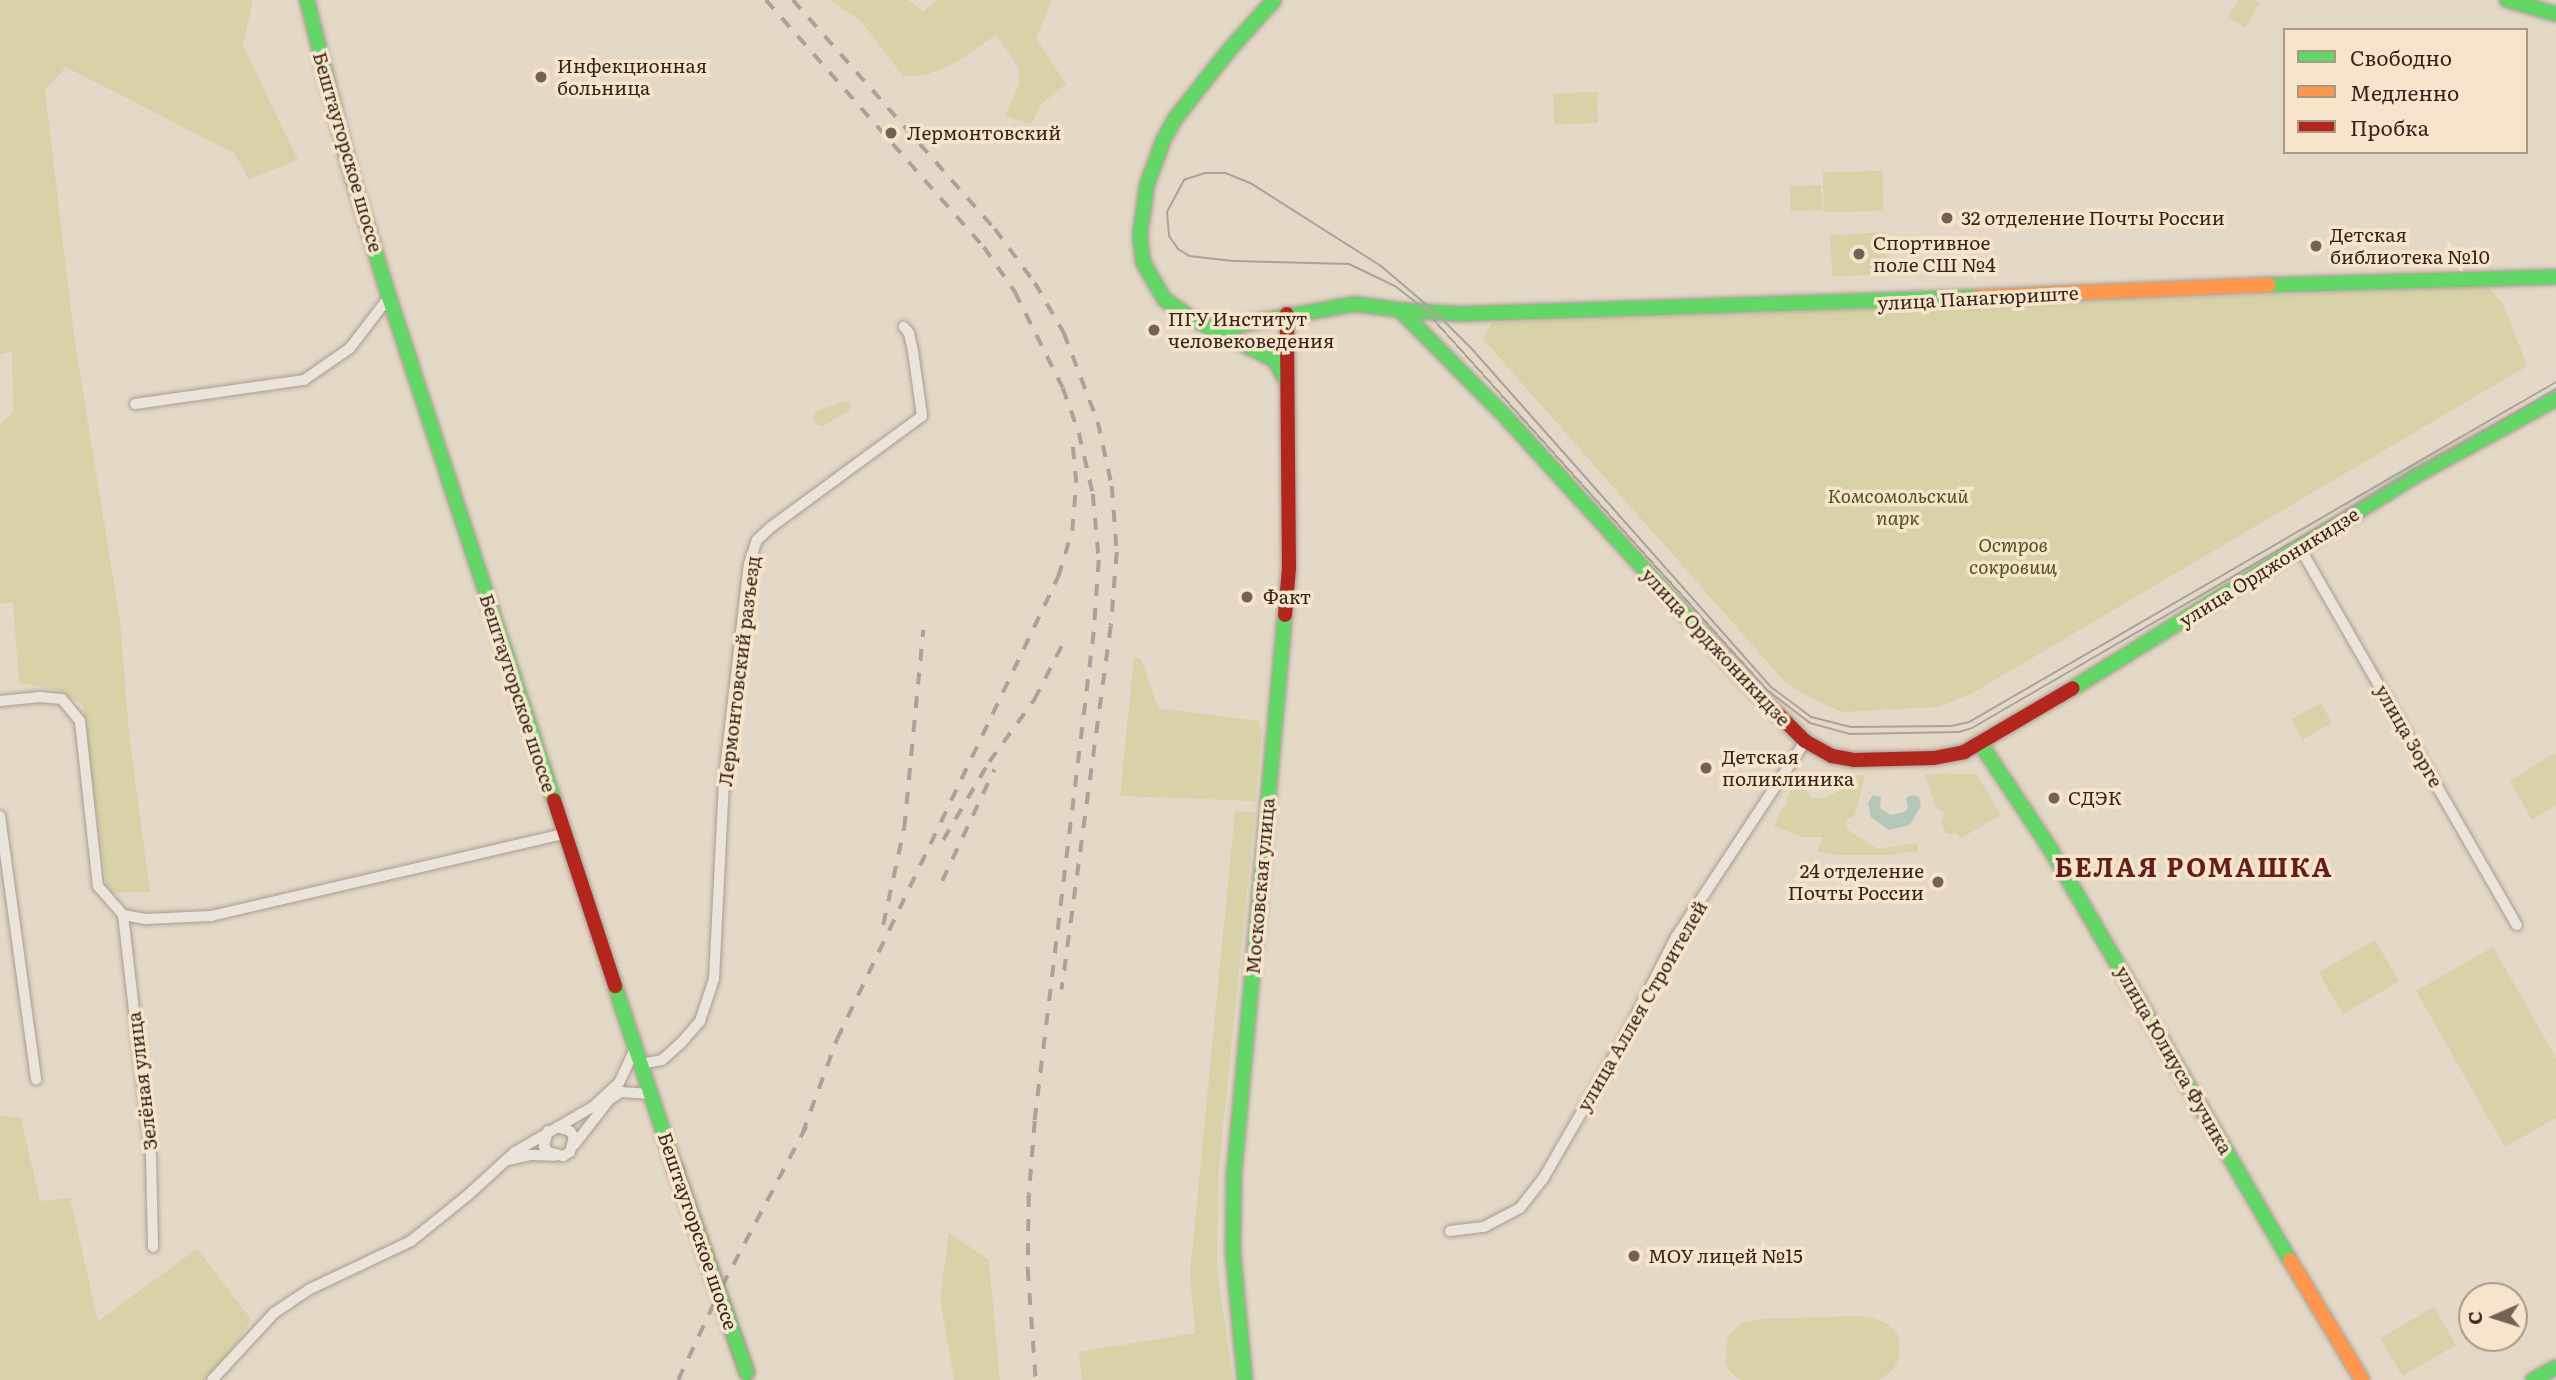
<!DOCTYPE html>
<meta charset="utf-8">
<style>
body{margin:0}
#map{position:relative;width:2556px;height:1380px;overflow:hidden;background:#e4d8c7;font-family:Literata,serif}
div>[style]{position:absolute}
[style*='--x']{left:calc(var(--x)*1px);top:calc(var(--y)*1px);width:calc(var(--w)*1px);rotate:calc(var(--a)*1deg)}
.green>*{inset:0;background:#d8d2a8;transform-origin:0 0}
.water>*{inset:0;background:#b4c7b9}
.roads{filter:drop-shadow(0 0 2px #a89d91) drop-shadow(0 0 2px #a89d91)}
.street>*{height:10px;margin:-5px;padding:0 5px;transform-origin:5px;border-radius:5px;background:#ebe4da}
.fast>*{height:14px;margin:-7px;padding:0 7px;transform-origin:7px;border-radius:7px;background:#63d668}
.slow>*{height:14px;margin:-7px;padding:0 7px;transform-origin:7px;border-radius:7px;background:#ff974d}
.jam>*{height:14px;margin:-7px;padding:0 7px;transform-origin:7px;border-radius:7px;background:#b3261e}
.tram>*{height:2px;margin:-1px;padding:0 1px;transform-origin:1px;border-radius:1px;background:#aaa39b}
.rail>*{height:3.5px;margin-top:-1.75px;transform-origin:0;background:repeating-linear-gradient(90deg,#aaa39b 0 12px,transparent 0 24px)}
.bridges{filter:drop-shadow(0 0 2px #988d81) drop-shadow(0 0 2px #988d81)}
.fast-bridge>*{height:14px;margin:-7px;padding:0 7px;transform-origin:7px;border-radius:7px;background:#63d668}
.dots>*{width:19px;height:19px;translate:-50% -50%;box-sizing:border-box;border:4px solid #f7e5cb;border-radius:50%}
span{translate:-50% -50%;white-space:nowrap;text-align:center;line-height:1.15;-webkit-text-stroke:7px #f7e5cb;paint-order:stroke}
.poi-label{font-size:19px;color:#36241a}
.left{translate:0 -50%;text-align:left}
.right{translate:-100% -50%;text-align:right}
.street-label{font-size:19px;color:#36241a}
.park-label{font-size:19px;color:#4d5320;font-style:italic}
.district-label{font-size:26px;color:#651e18;font-weight:700;letter-spacing:2px}
.legend{position:absolute;left:2283px;top:28px;width:245px;height:126px;box-sizing:border-box;background:#f7e5cb;border:2px solid #aa9884;margin:0;padding:9px 12px;list-style:none;font-size:21px;color:#36241a}
.legend li{display:flex;align-items:center;gap:14px;height:35px}
.legend b{width:35px;border:2px solid #aa9884}
.north{position:absolute;left:2458px;top:1282px;width:70px;height:70px;box-sizing:border-box;background:#f7e5cb;border:2px solid #aa9884;border-radius:50%;rotate:267deg;font-size:19px;font-weight:700;line-height:28px;text-align:center;color:#36241a}
.north::after{content:'';display:block;margin:auto;width:24px;height:32px;background:#736357;clip-path:polygon(50% 0,100% 100%,50% 72%,0 100%)}
</style>
<div id="map">
<div class="green">
<div style="clip-path:polygon(0 0,253px 0,243px 46px,298px 160px,249px 179px,234px 153px,66px 67px,45px 90px,74px 336px,120px 621px,129px 733px,150px 892px,107px 893px,83px 705px,58px 690px,19px 683px,13px 602px,0 604px,0 425px,13px 412px,12px 351px,0 354px)"></div>
<div style="clip-path:polygon(830px 0,908px 0,923px 11px,938px 0,1052px 0,1036px 38px,1066px 84px,1041px 104px,1031px 124px,1005px 116px,1020px 82px,1018px 67px,996px 35px,952px 65px,925px 75px,903px 76px,862px 22px)"></div>
<div style="clip-path:polygon(2239px 0,2255px 0,2260px 3px,2245px 28px,2228px 17px)"></div>
<div style="left:1597px;top:92px;width:31px;height:44px;rotate:88deg"></div>
<div style="left:1883px;top:171px;width:40px;height:60px;rotate:89deg"></div>
<div style="left:1821px;top:185px;width:25px;height:31px;rotate:88deg"></div>
<div style="left:1886px;top:232px;width:42px;height:56px;rotate:87deg"></div>
<div style="clip-path:polygon(2489px 287px,2504px 306px,2527px 366px,1971px 694px,1938px 707px,1842px 712px,1803px 694px,1785px 682px,1483px 339px,1492px 323px)"></div>
<div style="clip-path:polygon(845px 401px,851px 404px,850px 410px,823px 426px,816px 424px,813px 417px,816px 411px)"></div>
<div style="clip-path:polygon(1134px 657px,1141px 659px,1158px 708px,1258px 721px,1262px 730px,1255px 801px,1120px 796px)"></div>
<div style="left:2321px;top:703px;width:23px;height:34px;rotate:61deg"></div>
<div style="clip-path:polygon(2556px 752px,2556px 805px,2532px 820px,2510px 781px)"></div>
<div style="clip-path:polygon(1925px 774px,1976px 774px,2001px 815px,1961px 838px,1956px 833px,1947px 834px,1941px 823px,1944px 813px,1936px 807px)"></div>
<div style="clip-path:polygon(1852px 775px,1865px 775px,1855px 815px,1845px 821px,1848px 830px,1878px 849px,1918px 843px,1918px 851px,1890px 855px,1836px 855px,1817px 851px,1823px 837px,1802px 837px,1774px 826px,1782px 808px,1788px 804px,1787px 797px,1792px 788px,1798px 782px,1803px 781px,1810px 798px,1823px 798px,1839px 791px)"></div>
<div style="clip-path:polygon(1235px 811px,1255px 812px,1218px 1177px,1217px 1269px,1233px 1380px,1082px 1380px,1079px 1352px,1195px 1333px,1190px 1273px)"></div>
<div style="left:2375px;top:940px;width:48px;height:65px;rotate:60deg"></div>
<div style="clip-path:polygon(2493px 947px,2556px 1058px,2556px 1118px,2505px 1147px,2416px 991px)"></div>
<div style="clip-path:polygon(0 1115px,21px 1118px,40px 1201px,70px 1198px,98px 1321px,197px 1249px,251px 1319px,213px 1380px,0 1380px)"></div>
<div style="clip-path:polygon(949px 1233px,989px 1260px,1000px 1380px,954px 1380px,940px 1298px)"></div>
<div style="left:2434px;top:1307px;width:44px;height:62px;rotate:60deg"></div>
<div style="clip-path:polygon(1856px 1316px,1876px 1319px,1889px 1325px,1899px 1336px,1900px 1356px,1893px 1370px,1879px 1380px,1741px 1380px,1732px 1374px,1725px 1364px,1728px 1336px,1742px 1323px,1761px 1319px)"></div>
</div>
<div class="water">
<div style="clip-path:polygon(1873px 795px,1881px 797px,1880px 808px,1890px 815px,1905px 812px,1908px 808px,1906px 798px,1912px 795px,1919px 797px,1921px 806px,1910px 825px,1889px 830px,1871px 817px,1868px 803px)"></div>
</div>
<div class="roads">
<div class="street">
<div style="--x:135;--y:404;--w:171;--a:-8.1"></div>
<div style="--x:304;--y:380;--w:56;--a:-34.8"></div>
<div style="--x:350;--y:348;--w:64;--a:-52.6"></div>
<div style="--x:2300;--y:548;--w:435;--a:60.1"></div>
<div style="--x:0;--y:701;--w:40;--a:-5.7"></div>
<div style="--x:40;--y:697;--w:22;--a:5"></div>
<div style="--x:62;--y:699;--w:28;--a:51"></div>
<div style="--x:80;--y:721;--w:166;--a:83.8"></div>
<div style="--x:98;--y:886;--w:38;--a:49"></div>
<div style="--x:123;--y:915;--w:23;--a:10"></div>
<div style="--x:146;--y:919;--w:65;--a:-2.6"></div>
<div style="--x:211;--y:916;--w:361;--a:-13.1"></div>
<div style="--x:0;--y:816;--w:266;--a:82.2"></div>
<div style="--x:123;--y:915;--w:244;--a:83.4"></div>
<div style="--x:151;--y:1157;--w:90;--a:88.7"></div>
<div style="--x:640;--y:1064;--w:22;--a:-10"></div>
<div style="--x:662;--y:1060;--w:25;--a:-42"></div>
<div style="--x:681;--y:1043;--w:29;--a:-49"></div>
<div style="--x:700;--y:1021;--w:44;--a:-71.6"></div>
<div style="--x:714;--y:979;--w:200;--a:-87.1"></div>
<div style="--x:724;--y:779;--w:216;--a:-83.4"></div>
<div style="--x:749;--y:564;--w:25;--a:-72"></div>
<div style="--x:757;--y:540;--w:19;--a:-43"></div>
<div style="--x:771;--y:527;--w:187;--a:-36.3"></div>
<div style="--x:922;--y:416;--w:66;--a:-97.9"></div>
<div style="--x:913;--y:351;--w:18;--a:-103"></div>
<div style="--x:909;--y:333;--w:8;--a:-130"></div>
<div style="--x:548;--y:1131;--w:16;--a:105"></div>
<div style="--x:544;--y:1146;--w:7;--a:56"></div>
<div style="--x:548;--y:1152;--w:16;--a:15"></div>
<div style="--x:563;--y:1156;--w:8;--a:-30"></div>
<div style="--x:570;--y:1152;--w:16;--a:-75"></div>
<div style="--x:574;--y:1137;--w:7;--a:-124"></div>
<div style="--x:570;--y:1131;--w:13;--a:-162"></div>
<div style="--x:574;--y:1145;--w:58;--a:-52"></div>
<div style="--x:610;--y:1099;--w:13;--a:-32"></div>
<div style="--x:621;--y:1092;--w:29;--a:4"></div>
<div style="--x:509;--y:1160;--w:23;--a:-13"></div>
<div style="--x:531;--y:1155;--w:24;--a:2"></div>
<div style="--x:1450;--y:1231;--w:34;--a:-7"></div>
<div style="--x:1484;--y:1227;--w:41;--a:-27.8"></div>
<div style="--x:1520;--y:1208;--w:37;--a:-52"></div>
<div style="--x:1543;--y:1179;--w:164;--a:-60"></div>
<div style="--x:1625;--y:1037;--w:112;--a:-63"></div>
<div style="--x:1676;--y:937;--w:235;--a:-56.6"></div>
<div style="--x:212;--y:1380;--w:91;--a:-47.2"></div>
<div style="--x:274;--y:1313;--w:43;--a:-33.7"></div>
<div style="--x:310;--y:1289;--w:112;--a:-25.4"></div>
<div style="--x:411;--y:1241;--w:73;--a:-38.9"></div>
<div style="--x:468;--y:1195;--w:64;--a:-42.5"></div>
<div style="--x:515;--y:1152;--w:91;--a:-30.2"></div>
<div style="--x:594;--y:1106;--w:34;--a:-43"></div>
<div style="--x:619;--y:1083;--w:38;--a:-65"></div>
</div>
<div class="fast">
<div style="--x:307;--y:0;--w:175;--a:75.8"></div>
<div style="--x:350;--y:170;--w:133;--a:72.9"></div>
<div style="--x:389;--y:297;--w:529;--a:71.84"></div>
<div style="--x:1274;--y:0;--w:66;--a:131.9"></div>
<div style="--x:1230;--y:49;--w:89;--a:128.2"></div>
<div style="--x:1175;--y:119;--w:25;--a:119"></div>
<div style="--x:1163;--y:141;--w:47;--a:110"></div>
<div style="--x:1147;--y:185;--w:50;--a:98"></div>
<div style="--x:1140;--y:235;--w:27;--a:84"></div>
<div style="--x:1143;--y:262;--w:43;--a:60.4"></div>
<div style="--x:1164;--y:299;--w:35;--a:35"></div>
<div style="--x:1193;--y:319;--w:92;--a:26.6"></div>
<div style="--x:1275;--y:360;--w:24;--a:62"></div>
<div style="--x:2507;--y:0;--w:51;--a:15.9"></div>
<div style="--x:2269;--y:285;--w:287;--a:-1.6"></div>
<div style="--x:1400;--y:310;--w:59;--a:3.9"></div>
<div style="--x:1459;--y:314;--w:519;--a:-1.88"></div>
<div style="--x:1217;--y:329;--w:139;--a:-10.3"></div>
<div style="--x:1354;--y:304;--w:46;--a:7.4"></div>
<div style="--x:1400;--y:310;--w:146;--a:45.3"></div>
<div style="--x:1503;--y:414;--w:380;--a:47.7"></div>
<div style="--x:2073;--y:688;--w:402;--a:-31.8"></div>
<div style="--x:2415;--y:476;--w:161;--a:-28.6"></div>
<div style="--x:1980;--y:743;--w:128;--a:56.4"></div>
<div style="--x:2051;--y:850;--w:475;--a:59.8"></div>
<div style="--x:615;--y:986;--w:194;--a:71.7"></div>
<div style="--x:1245;--y:1380;--w:128;--a:-95.4"></div>
<div style="--x:1233;--y:1253;--w:78;--a:-89.3"></div>
<div style="--x:1234;--y:1175;--w:562;--a:-84.8"></div>
<div style="--x:2533;--y:1380;--w:26;--a:-29"></div>
</div>
<div class="slow">
<div style="--x:1978;--y:297;--w:291;--a:-2.4"></div>
<div style="--x:2290;--y:1260;--w:140;--a:59"></div>
</div>
<div class="jam">
<div style="--x:1285;--y:615;--w:47;--a:-85.1"></div>
<div style="--x:1289;--y:568;--w:254;--a:-90.5"></div>
<div style="--x:1759;--y:695;--w:65;--a:45"></div>
<div style="--x:1805;--y:741;--w:31;--a:29"></div>
<div style="--x:1832;--y:756;--w:22;--a:10"></div>
<div style="--x:1854;--y:760;--w:80;--a:-1.4"></div>
<div style="--x:1934;--y:758;--w:31;--a:-11"></div>
<div style="--x:1964;--y:752;--w:126;--a:-30.4"></div>
<div style="--x:554;--y:800;--w:196;--a:71.8"></div>
</div>
</div>
<div class="tram">
<div style="--x:2556;--y:382;--w:678;--a:149.92"></div>
<div style="--x:1969;--y:722;--w:17;--a:167"></div>
<div style="--x:1952;--y:726;--w:101;--a:179.4"></div>
<div style="--x:1851;--y:727;--w:41;--a:-166"></div>
<div style="--x:1811;--y:717;--w:50;--a:-143.1"></div>
<div style="--x:1771;--y:687;--w:447;--a:-131.5"></div>
<div style="--x:1475;--y:352;--w:57;--a:-135"></div>
<div style="--x:1435;--y:312;--w:71;--a:-139.6"></div>
<div style="--x:1381;--y:266;--w:155;--a:-147.6"></div>
<div style="--x:1250;--y:183;--w:27;--a:-158"></div>
<div style="--x:1225;--y:173;--w:20;--a:180"></div>
<div style="--x:1205;--y:173;--w:22;--a:162"></div>
<div style="--x:1184;--y:180;--w:36;--a:118"></div>
<div style="--x:1167;--y:212;--w:24;--a:85"></div>
<div style="--x:1169;--y:236;--w:16;--a:55"></div>
<div style="--x:1178;--y:249;--w:13;--a:32"></div>
<div style="--x:1189;--y:256;--w:45;--a:6.3"></div>
<div style="--x:1234;--y:261;--w:115;--a:1.5"></div>
<div style="--x:1349;--y:264;--w:51;--a:25.6"></div>
<div style="--x:1395;--y:286;--w:37;--a:38"></div>
<div style="--x:1424;--y:309;--w:513;--a:48"></div>
<div style="--x:1767;--y:690;--w:54;--a:37.5"></div>
<div style="--x:1810;--y:723;--w:41;--a:15.4"></div>
<div style="--x:1850;--y:734;--w:109;--a:-1.1"></div>
<div style="--x:1959;--y:732;--w:14;--a:-17"></div>
<div style="--x:1972;--y:728;--w:675;--a:-30.13"></div>
</div>
<div class="rail">
<div style="--x:766;--y:0;--w:329;--a:48.6"></div>
<div style="--x:984;--y:247;--w:55;--a:55.4"></div>
<div style="--x:1015;--y:292;--w:107;--a:63.4"></div>
<div style="--x:1063;--y:388;--w:48;--a:70.4"></div>
<div style="--x:1079;--y:433;--w:63;--a:77.1"></div>
<div style="--x:1093;--y:494;--w:66;--a:84.8"></div>
<div style="--x:1099;--y:560;--w:72;--a:94"></div>
<div style="--x:1094;--y:632;--w:493;--a:96.9"></div>
<div style="--x:1035;--y:1121;--w:74;--a:94.6"></div>
<div style="--x:1029;--y:1195;--w:74;--a:90.8"></div>
<div style="--x:1028;--y:1269;--w:111;--a:85.9"></div>
<div style="--x:793;--y:0;--w:305;--a:48.6"></div>
<div style="--x:995;--y:229;--w:67;--a:53.5"></div>
<div style="--x:1035;--y:283;--w:58;--a:59.9"></div>
<div style="--x:1064;--y:333;--w:95;--a:69.1"></div>
<div style="--x:1098;--y:422;--w:66;--a:77.7"></div>
<div style="--x:1112;--y:486;--w:66;--a:85.7"></div>
<div style="--x:1117;--y:552;--w:74;--a:94.6"></div>
<div style="--x:1111;--y:626;--w:367;--a:97.7"></div>
<div style="--x:943;--y:840;--w:91;--a:-59.5"></div>
<div style="--x:989;--y:762;--w:77;--a:-54"></div>
<div style="--x:1034;--y:700;--w:64;--a:-63"></div>
<div style="--x:942;--y:881;--w:123;--a:-64.9"></div>
<div style="--x:883;--y:925;--w:99;--a:-77.8"></div>
<div style="--x:904;--y:828;--w:199;--a:-84.5"></div>
<div style="--x:802;--y:1134;--w:101;--a:-69.8"></div>
<div style="--x:837;--y:1039;--w:512;--a:-64.44"></div>
<div style="--x:1058;--y:577;--w:48;--a:-73.1"></div>
<div style="--x:1072;--y:531;--w:48;--a:-85.2"></div>
<div style="--x:1076;--y:483;--w:43;--a:-95.3"></div>
<div style="--x:678;--y:1380;--w:104;--a:-64.9"></div>
<div style="--x:722;--y:1286;--w:180;--a:-62.2"></div>
</div>
<div class="bridges">
<div class="fast-bridge">
<div style="--x:676;--y:1170;--w:215;--a:70.7"></div>
</div>
</div>
<div class="dots">
<div style="left:541px;top:77px;background:#736357"></div>
<div style="left:891px;top:133px;background:#736357"></div>
<div style="left:1947px;top:218px;background:#736357"></div>
<div style="left:2316px;top:246px;background:#736357"></div>
<div style="left:1859px;top:254px;background:#736357"></div>
<div style="left:1154px;top:330px;background:#736357"></div>
<div style="left:1247px;top:597px;background:#736357"></div>
<div style="left:1706px;top:768px;background:#736357"></div>
<div style="left:2054px;top:798px;background:#736357"></div>
<div style="left:1938px;top:882px;background:#736357"></div>
<div style="left:1634px;top:1256px;background:#736357"></div>
</div>
<div class="poi-label">
<span class="left" style="left:557px;top:77px">Инфекционная<br>больница</span>
<span class="left" style="left:907px;top:133px">Лермонтовский</span>
<span class="left" style="left:1961px;top:218px">32 отделение Почты России</span>
<span class="left" style="left:2330px;top:246px">Детская<br>библиотека №10</span>
<span class="left" style="left:1873px;top:254px">Спортивное<br>поле СШ №4</span>
<span class="left" style="left:1168px;top:330px">ПГУ Институт<br>человековедения</span>
<span class="left" style="left:1263px;top:597px">Факт</span>
<span class="left" style="left:1722px;top:768px">Детская<br>поликлиника</span>
<span class="left" style="left:2068px;top:798px">СДЭК</span>
<span class="right" style="left:1924px;top:882px">24 отделение<br>Почты России</span>
<span class="left" style="left:1648px;top:1256px">МОУ лицей №15</span>
</div>
<div class="street-label">
<span style="left:348px;top:152px;rotate:74deg">Бештаугорское шоссе</span>
<span style="left:1978px;top:298px;rotate:-3deg">улица Панагюриште</span>
<span style="left:2269px;top:567px;rotate:-32deg">улица Орджоникидзе</span>
<span style="left:1716px;top:647px;rotate:47deg">улица Орджоникидзе</span>
<span style="left:739px;top:671px;rotate:-83deg">Лермонтовский разъезд</span>
<span style="left:518px;top:693px;rotate:72deg">Бештаугорское шоссе</span>
<span style="left:2409px;top:736px;rotate:60deg">улица Зорге</span>
<span style="left:1260px;top:886px;rotate:-85deg">Московская улица</span>
<span style="left:1642px;top:1006px;rotate:-60deg">улица Аллея Строителей</span>
<span style="left:2174px;top:1060px;rotate:60deg">улица Юлиуса Фучика</span>
<span style="left:142px;top:1081px;rotate:-97deg">Зелёная улица</span>
<span style="left:698px;top:1231px;rotate:71deg">Бештаугорское шоссе</span>
</div>
<div class="park-label">
<span style="left:1898px;top:507px">Комсомольский<br>парк</span>
<span style="left:2013px;top:556px">Остров<br>сокровищ</span>
</div>
<div class="district-label">
<span style="left:2194px;top:866px">БЕЛАЯ РОМАШКА</span>
</div>
<ul class="legend">
<li><b style="height:9px;background:#63d668"></b>Свободно</li>
<li><b style="height:9px;background:#ff974d"></b>Медленно</li>
<li><b style="height:9px;background:#b3261e"></b>Пробка</li>
</ul>
<div class="north">С</div>
</div>
